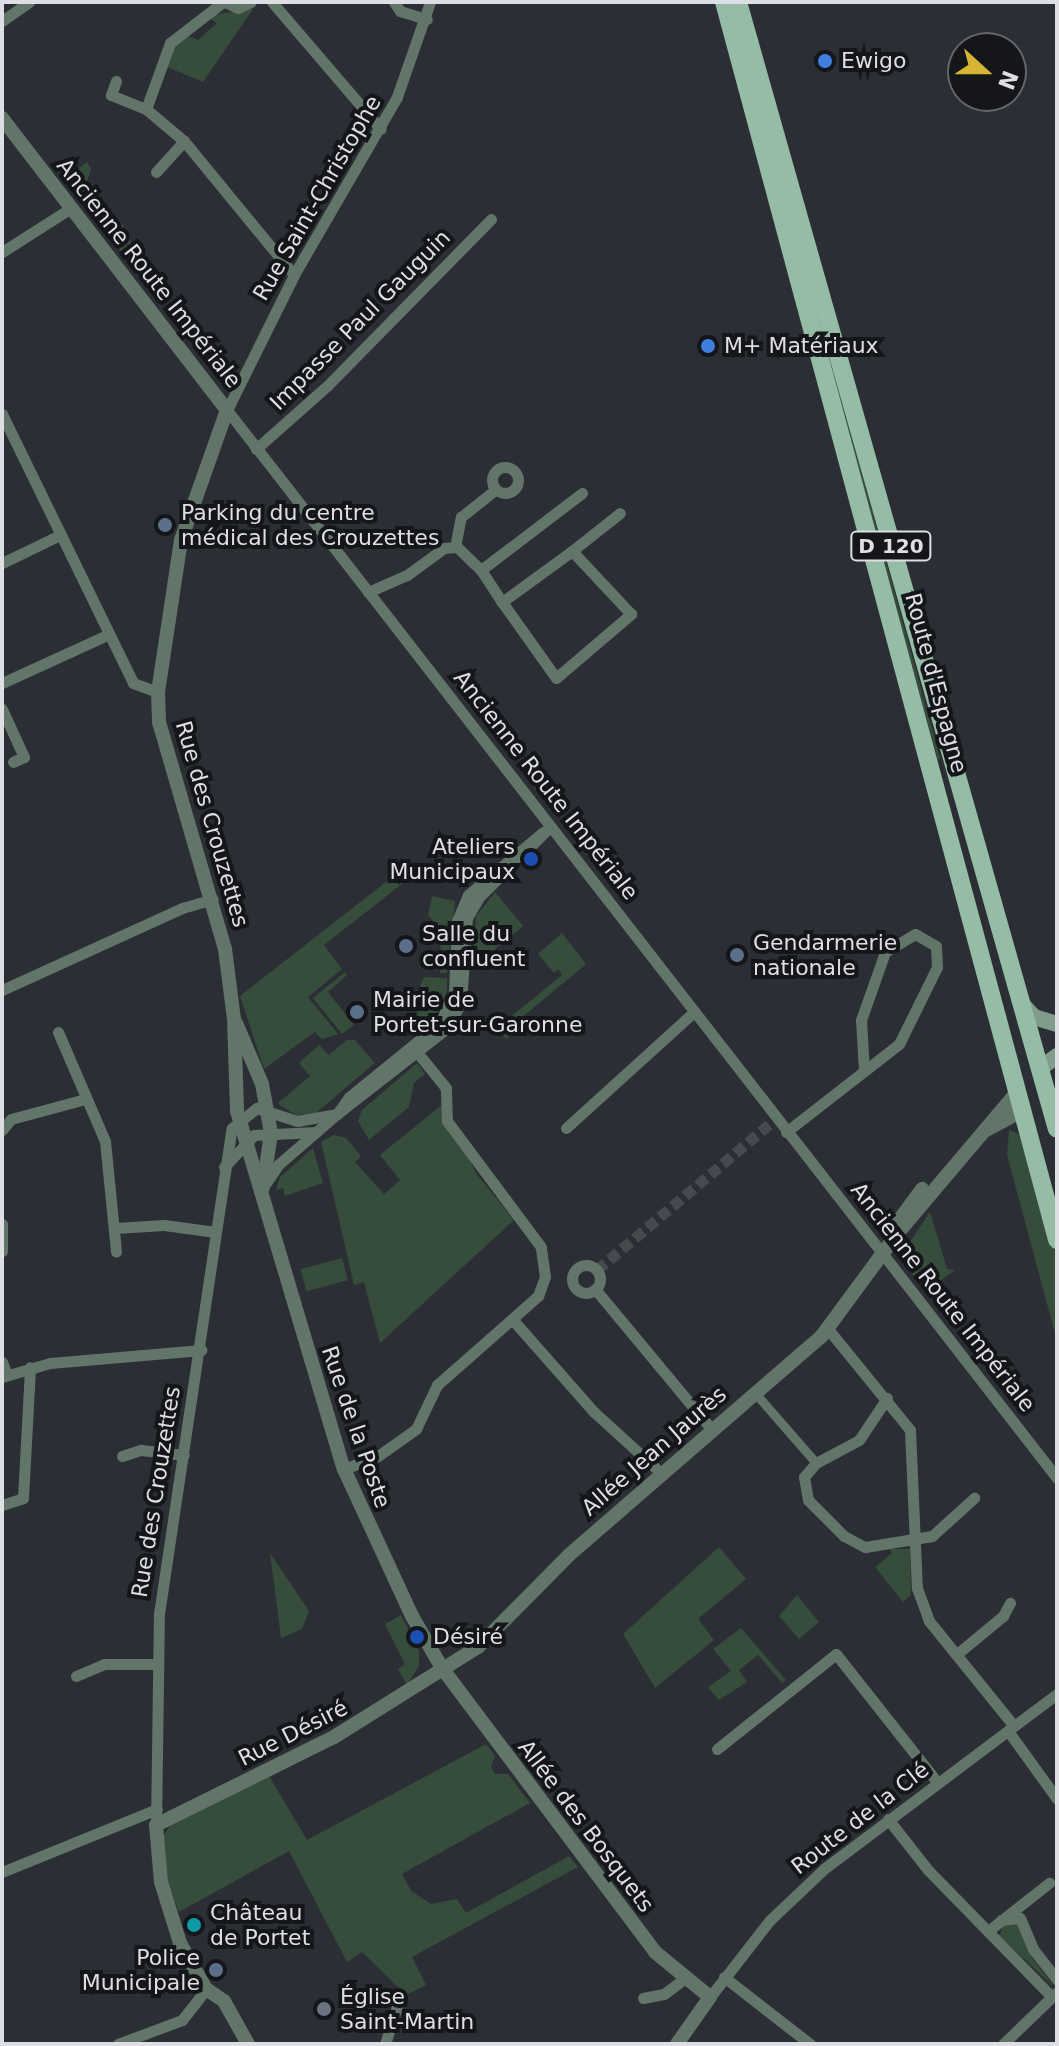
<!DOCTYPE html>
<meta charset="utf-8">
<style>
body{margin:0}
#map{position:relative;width:1059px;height:2046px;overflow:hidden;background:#2c2e35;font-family:"DejaVu Sans",sans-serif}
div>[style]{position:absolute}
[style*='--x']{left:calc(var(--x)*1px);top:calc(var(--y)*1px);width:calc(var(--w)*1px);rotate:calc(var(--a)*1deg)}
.green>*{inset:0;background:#354d3a;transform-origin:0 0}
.minor-tunnel>*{height:11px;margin-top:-5.5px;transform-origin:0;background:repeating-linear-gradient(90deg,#47494f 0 11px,transparent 0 16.5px)}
.pedestrian>*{height:9px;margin:-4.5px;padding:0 4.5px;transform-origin:4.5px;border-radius:4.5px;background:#627569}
.minor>*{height:11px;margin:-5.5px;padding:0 5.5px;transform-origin:5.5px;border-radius:5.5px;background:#627569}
.minor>.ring{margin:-5.5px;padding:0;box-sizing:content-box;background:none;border:11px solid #627569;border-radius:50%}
.tertiary>*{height:14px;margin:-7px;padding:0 7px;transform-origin:7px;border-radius:7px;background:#627569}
.secondary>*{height:16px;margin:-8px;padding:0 8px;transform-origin:8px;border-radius:8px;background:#7f9d8a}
.primary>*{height:18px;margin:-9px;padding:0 9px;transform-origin:9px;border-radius:9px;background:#95bca4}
.dots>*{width:22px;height:22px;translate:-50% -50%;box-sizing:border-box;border:4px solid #151619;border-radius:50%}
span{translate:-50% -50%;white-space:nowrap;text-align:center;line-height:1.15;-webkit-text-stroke:8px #151619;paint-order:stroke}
.shield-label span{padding:2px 6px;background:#151619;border:2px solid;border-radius:6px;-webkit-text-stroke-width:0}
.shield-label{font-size:20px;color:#dedfe4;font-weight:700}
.poi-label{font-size:22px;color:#dedfe4}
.left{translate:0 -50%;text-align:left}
.right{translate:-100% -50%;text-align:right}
.street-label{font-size:22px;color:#dedfe4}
.frame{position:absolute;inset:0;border:4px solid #dedfe4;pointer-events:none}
.north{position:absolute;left:947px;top:32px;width:80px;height:80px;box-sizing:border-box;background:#151619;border:2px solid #65666a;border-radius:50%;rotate:111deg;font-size:22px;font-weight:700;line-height:32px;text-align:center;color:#dedfe4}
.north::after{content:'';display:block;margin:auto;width:28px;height:36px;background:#d6b534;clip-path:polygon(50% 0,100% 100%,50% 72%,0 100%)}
</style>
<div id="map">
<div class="green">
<div style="clip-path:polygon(733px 2px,940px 758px,938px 761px,852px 445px)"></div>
<div style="clip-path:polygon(253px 9px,203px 82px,165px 66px,172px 48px,188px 36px,198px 40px,217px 23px,210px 19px,217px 14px)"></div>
<div style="clip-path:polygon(87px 162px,91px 169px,85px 187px,113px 224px,120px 220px,133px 246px,121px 252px,64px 179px)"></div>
<div style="clip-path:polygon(400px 871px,407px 880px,324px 945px,342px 969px,308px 997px,338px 1034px,322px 1039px,315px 1032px,264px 1069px,240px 996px)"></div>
<div style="clip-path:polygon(495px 892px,523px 926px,477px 964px,473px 959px,476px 916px)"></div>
<div style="clip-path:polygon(432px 896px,455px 901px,447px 973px,440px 973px,441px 931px,428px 915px)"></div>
<div style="clip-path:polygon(562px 933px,586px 964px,508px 1029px,511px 1035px,506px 1039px,497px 1028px,562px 975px,558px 969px,554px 973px,538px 954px)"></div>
<div style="clip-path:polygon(345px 972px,347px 975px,328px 992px,354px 1025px,342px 1034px,313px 998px)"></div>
<div style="clip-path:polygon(424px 977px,447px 978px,447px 992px,436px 1015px,419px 1030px,416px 996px)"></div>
<div style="clip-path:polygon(347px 1040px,355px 1040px,375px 1063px,316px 1113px,296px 1115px,281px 1106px,278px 1103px,310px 1076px,299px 1063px,319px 1045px,329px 1055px)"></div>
<div style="clip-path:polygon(417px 1063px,425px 1074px,414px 1083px,409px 1107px,369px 1140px,358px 1121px,362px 1110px)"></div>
<div style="clip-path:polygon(444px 1103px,476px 1173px,514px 1220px,380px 1343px,364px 1282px,354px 1285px,321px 1142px,334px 1135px,346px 1138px,361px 1156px,355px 1162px,384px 1194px,400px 1180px,380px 1155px)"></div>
<div style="clip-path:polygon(1009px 1130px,1021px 1135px,1056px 1254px,1057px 1341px,1007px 1155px)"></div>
<div style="clip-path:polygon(313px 1148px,323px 1183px,285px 1196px,283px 1188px,276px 1190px,280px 1177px)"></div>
<div style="clip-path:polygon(930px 1212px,947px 1269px,955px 1270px,925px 1292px,900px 1257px)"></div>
<div style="left:342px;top:1258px;width:23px;height:43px;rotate:75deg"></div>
<div style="clip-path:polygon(719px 1547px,746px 1579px,698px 1619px,714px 1640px,655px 1688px,623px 1634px)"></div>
<div style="clip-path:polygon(890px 1549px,910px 1549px,911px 1595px,903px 1602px,875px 1567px,892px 1553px)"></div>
<div style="clip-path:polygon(270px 1553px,309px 1611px,302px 1629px,281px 1638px)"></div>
<div style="clip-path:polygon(797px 1595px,819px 1622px,799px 1639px,779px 1616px)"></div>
<div style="clip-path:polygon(401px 1615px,419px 1651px,419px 1666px,407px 1685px,398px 1669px,405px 1664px,385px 1624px)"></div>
<div style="clip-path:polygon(741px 1628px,786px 1680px,782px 1683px,758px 1655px,739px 1670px,747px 1682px,719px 1700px,708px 1687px,731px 1671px,713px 1649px)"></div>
<div style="clip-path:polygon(486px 1744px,495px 1756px,491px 1767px,495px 1774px,508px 1774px,530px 1803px,402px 1874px,411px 1891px,431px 1904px,457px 1899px,466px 1913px,569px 1856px,578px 1867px,412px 1957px,426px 1985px,406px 1995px,362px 1952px,347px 1962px,289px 1851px,179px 1912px,164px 1875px,160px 1841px,170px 1826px,269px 1776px,307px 1840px)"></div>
<div style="clip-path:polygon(1017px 1921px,1032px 1958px,1055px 1988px,1000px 1936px,1002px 1927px)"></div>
</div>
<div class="minor-tunnel">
<div style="--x:597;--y:1270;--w:234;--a:-40.2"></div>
</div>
<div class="pedestrian">
<div style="--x:755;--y:1393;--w:93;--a:48.9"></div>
</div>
<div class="minor">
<div style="--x:223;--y:2;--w:67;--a:142.3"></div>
<div style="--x:170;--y:43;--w:70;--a:110"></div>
<div style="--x:146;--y:109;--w:50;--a:40.1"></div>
<div style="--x:184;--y:141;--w:173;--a:50.6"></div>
<div style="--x:225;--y:2;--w:14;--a:25"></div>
<div style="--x:238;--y:8;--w:14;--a:-25"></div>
<div style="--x:272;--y:2;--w:167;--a:49.4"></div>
<div style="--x:394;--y:2;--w:11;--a:56"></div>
<div style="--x:400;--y:11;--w:28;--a:17"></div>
<div style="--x:430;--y:2;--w:101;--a:109.2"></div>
<div style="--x:397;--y:97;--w:206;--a:120.1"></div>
<div style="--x:294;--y:275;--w:151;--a:116.4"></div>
<div style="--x:227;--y:410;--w:1353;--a:52.15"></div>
<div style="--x:2;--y:21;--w:33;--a:-35"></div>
<div style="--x:116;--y:81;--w:15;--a:110"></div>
<div style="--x:111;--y:95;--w:38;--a:22"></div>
<div style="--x:156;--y:172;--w:42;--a:-47.9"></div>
<div style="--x:2;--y:252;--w:82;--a:-32.5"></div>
<div style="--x:2;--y:414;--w:299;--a:64"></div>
<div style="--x:133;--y:683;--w:27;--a:20"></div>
<div style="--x:256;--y:449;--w:95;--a:-41.6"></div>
<div style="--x:327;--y:386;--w:234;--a:-45.5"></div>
<div class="ring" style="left:492px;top:467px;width:15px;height:15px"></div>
<div style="--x:455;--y:547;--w:31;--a:-79"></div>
<div style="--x:461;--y:517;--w:43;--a:-38.5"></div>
<div style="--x:572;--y:551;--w:61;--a:-38.4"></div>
<div style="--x:2;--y:563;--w:64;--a:-25.8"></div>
<div style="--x:481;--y:570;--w:127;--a:-37.3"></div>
<div style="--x:368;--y:592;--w:43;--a:-23.6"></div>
<div style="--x:407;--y:575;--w:46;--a:-36.1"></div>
<div style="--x:444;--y:548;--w:13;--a:-4"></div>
<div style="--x:457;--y:547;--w:33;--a:44"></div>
<div style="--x:481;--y:570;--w:38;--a:57"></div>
<div style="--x:502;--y:602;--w:93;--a:54.6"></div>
<div style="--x:556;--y:678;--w:99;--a:-40.5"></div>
<div style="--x:631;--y:614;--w:86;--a:-133.1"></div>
<div style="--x:572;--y:551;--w:87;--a:143.9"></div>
<div style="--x:2;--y:683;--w:115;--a:-24.6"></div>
<div style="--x:2;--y:709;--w:53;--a:65.4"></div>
<div style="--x:24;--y:757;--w:12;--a:156"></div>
<div style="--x:2;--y:990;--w:198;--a:-24.5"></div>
<div style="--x:182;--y:908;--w:32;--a:-16"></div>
<div style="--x:58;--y:1032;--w:119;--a:66.7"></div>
<div style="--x:105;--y:1141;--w:111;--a:84.3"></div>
<div style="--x:566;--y:1128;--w:173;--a:-42.2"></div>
<div style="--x:2;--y:1130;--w:14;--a:-51"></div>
<div style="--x:11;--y:1119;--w:77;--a:-15.1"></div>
<div style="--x:786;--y:1132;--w:143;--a:-37.9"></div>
<div style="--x:899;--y:1044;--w:86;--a:-63.7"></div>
<div style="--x:937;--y:967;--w:21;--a:-93"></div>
<div style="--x:936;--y:946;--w:24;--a:-150"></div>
<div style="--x:915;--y:934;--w:35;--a:149"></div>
<div style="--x:885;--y:952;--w:72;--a:109.4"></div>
<div style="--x:861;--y:1020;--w:51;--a:86.6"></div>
<div style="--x:224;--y:1167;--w:44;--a:-46.8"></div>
<div style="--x:254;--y:1135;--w:62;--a:-2.8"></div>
<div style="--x:266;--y:1183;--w:23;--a:-56"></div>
<div style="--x:279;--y:1164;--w:77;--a:-40.8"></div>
<div style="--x:337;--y:1114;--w:21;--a:-55"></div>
<div style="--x:349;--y:1097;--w:117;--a:-39.1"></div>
<div style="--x:440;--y:1023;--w:34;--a:-66"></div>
<div style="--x:454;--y:992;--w:71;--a:-87.6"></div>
<div style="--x:457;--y:921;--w:28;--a:-67"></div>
<div style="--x:468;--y:895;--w:98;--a:-40"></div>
<div style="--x:2;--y:1224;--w:27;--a:90"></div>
<div style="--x:115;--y:1228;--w:49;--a:-3.5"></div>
<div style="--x:164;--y:1225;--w:52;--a:7.7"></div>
<div class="ring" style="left:572px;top:1265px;width:17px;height:17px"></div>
<div style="--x:595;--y:1289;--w:183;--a:50.3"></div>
<div style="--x:512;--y:1319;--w:124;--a:48.6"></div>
<div style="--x:594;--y:1412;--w:91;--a:42.3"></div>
<div style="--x:828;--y:1329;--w:130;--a:50.9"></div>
<div style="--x:910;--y:1430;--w:158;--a:87.5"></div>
<div style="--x:917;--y:1588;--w:35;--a:70"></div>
<div style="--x:929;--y:1621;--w:135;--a:51"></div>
<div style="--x:2;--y:1362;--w:14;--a:69"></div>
<div style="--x:2;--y:1377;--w:50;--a:-16.3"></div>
<div style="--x:50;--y:1363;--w:152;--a:-4.9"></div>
<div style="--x:887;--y:1398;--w:50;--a:123.7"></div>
<div style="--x:859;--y:1440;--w:49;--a:151.9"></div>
<div style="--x:816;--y:1463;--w:18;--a:131"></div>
<div style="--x:804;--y:1477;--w:23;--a:80"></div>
<div style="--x:808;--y:1500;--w:51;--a:45"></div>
<div style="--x:844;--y:1536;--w:24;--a:28"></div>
<div style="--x:865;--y:1547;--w:68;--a:-9.3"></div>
<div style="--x:932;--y:1536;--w:57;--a:-42.1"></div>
<div style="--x:122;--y:1456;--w:20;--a:-18"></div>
<div style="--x:141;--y:1450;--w:43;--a:6.6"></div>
<div style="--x:344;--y:1469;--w:36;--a:-21"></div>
<div style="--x:378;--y:1456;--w:47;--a:-35.4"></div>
<div style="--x:416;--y:1429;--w:49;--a:-64.5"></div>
<div style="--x:437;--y:1385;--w:135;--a:-41.4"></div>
<div style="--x:538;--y:1296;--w:20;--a:-70"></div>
<div style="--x:545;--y:1277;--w:30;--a:-98"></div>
<div style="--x:541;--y:1247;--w:157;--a:-126.7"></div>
<div style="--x:447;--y:1121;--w:33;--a:-92"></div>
<div style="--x:446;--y:1088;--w:54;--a:-129"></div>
<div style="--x:2;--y:1505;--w:22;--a:-18"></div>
<div style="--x:23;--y:1498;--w:131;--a:-86.9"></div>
<div style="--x:957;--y:1654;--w:60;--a:-39.6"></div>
<div style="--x:1003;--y:1616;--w:15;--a:-62"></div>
<div style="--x:76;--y:1676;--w:30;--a:-23"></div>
<div style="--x:104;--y:1664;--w:52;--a:0"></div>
<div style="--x:1008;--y:1731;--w:84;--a:54.2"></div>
<div style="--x:717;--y:1749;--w:152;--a:-38.6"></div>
<div style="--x:836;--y:1654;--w:163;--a:51.7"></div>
<div style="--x:888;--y:1819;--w:65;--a:51.9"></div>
<div style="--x:928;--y:1870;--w:177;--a:45.7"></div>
<div style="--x:156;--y:1825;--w:211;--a:-89.2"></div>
<div style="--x:159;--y:1614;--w:491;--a:-81.5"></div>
<div style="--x:232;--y:1128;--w:32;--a:-39"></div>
<div style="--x:257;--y:1108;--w:42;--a:18"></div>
<div style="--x:297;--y:1121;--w:41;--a:-9.9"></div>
<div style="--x:337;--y:1114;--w:140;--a:-38"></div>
<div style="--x:447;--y:1028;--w:29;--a:-61"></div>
<div style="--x:461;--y:1003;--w:85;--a:-86"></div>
<div style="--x:467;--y:918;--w:24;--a:-60"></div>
<div style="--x:479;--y:897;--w:100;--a:-44.6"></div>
<div style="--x:2;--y:1872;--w:167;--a:-22.1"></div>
<div style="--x:1001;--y:1920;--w:19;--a:-6"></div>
<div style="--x:1020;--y:1918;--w:34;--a:67"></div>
<div style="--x:1033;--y:1949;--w:39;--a:52"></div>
<div style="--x:988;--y:1931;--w:78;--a:-38.2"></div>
<div style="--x:724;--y:1977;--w:109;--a:37.9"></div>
<div style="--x:710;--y:1997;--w:98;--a:-52.1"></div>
<div style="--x:770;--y:1920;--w:76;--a:-43.4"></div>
<div style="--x:825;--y:1868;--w:290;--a:-36.9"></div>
<div style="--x:643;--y:1998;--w:21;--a:-11"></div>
<div style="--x:664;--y:1994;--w:26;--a:-37"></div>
<div style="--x:118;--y:2044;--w:68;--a:-20.6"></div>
<div style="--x:182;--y:2020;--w:39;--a:-52"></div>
<div style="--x:385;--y:2044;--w:49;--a:-72.3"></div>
<div style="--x:1003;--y:2044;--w:75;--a:-43.9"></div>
</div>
<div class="tertiary">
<div style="--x:2;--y:118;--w:369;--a:52.4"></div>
<div style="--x:227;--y:410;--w:138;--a:109.5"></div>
<div style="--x:181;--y:540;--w:154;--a:98.6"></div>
<div style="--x:158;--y:692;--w:30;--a:88"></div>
<div style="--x:159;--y:722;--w:236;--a:73.8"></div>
<div style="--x:225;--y:949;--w:71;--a:82.7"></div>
<div style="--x:234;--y:1019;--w:92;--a:88.1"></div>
<div style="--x:237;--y:1111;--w:374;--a:73.4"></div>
<div style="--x:344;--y:1469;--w:162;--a:65.2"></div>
<div style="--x:412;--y:1616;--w:60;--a:60"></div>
<div style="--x:442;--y:1668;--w:355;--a:53.1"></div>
<div style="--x:655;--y:1952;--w:71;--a:39.3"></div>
<div style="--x:710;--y:1997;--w:57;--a:125.1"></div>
<div style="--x:236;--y:1023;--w:66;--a:66.9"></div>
<div style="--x:262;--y:1084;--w:50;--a:79.6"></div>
<div style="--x:271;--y:1133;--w:55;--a:98.4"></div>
<div style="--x:986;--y:1130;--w:40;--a:-28"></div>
<div style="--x:892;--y:1230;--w:51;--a:-53.8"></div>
<div style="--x:248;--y:2044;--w:49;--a:-119.2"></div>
<div style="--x:224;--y:2001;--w:22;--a:-146"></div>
<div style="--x:206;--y:1989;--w:53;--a:-119.5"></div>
<div style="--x:180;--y:1943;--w:64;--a:-107.3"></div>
<div style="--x:161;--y:1882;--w:57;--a:-95"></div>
<div style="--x:156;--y:1825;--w:199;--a:-26.3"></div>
<div style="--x:334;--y:1737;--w:170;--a:-32"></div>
<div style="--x:478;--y:1647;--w:129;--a:-45.3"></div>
<div style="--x:569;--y:1555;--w:333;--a:-40.9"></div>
<div style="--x:821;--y:1337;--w:128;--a:-53.6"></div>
<div style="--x:897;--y:1234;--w:186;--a:-49.8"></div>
</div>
<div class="secondary">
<div style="--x:1022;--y:1004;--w:18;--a:47"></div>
<div style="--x:1034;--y:1017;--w:24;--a:17"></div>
<div style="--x:1042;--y:1067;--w:19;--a:-36"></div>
</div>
<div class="primary">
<div style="--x:724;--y:2;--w:1282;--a:74.94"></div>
<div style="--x:738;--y:2;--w:1171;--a:74.2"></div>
</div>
<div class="dots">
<div style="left:825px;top:61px;background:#3f7fe0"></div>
<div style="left:708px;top:346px;background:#3f7fe0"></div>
<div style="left:165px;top:525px;background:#5c6f8a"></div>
<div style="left:531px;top:859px;background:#1a4fb4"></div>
<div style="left:406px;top:946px;background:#5c6f8a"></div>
<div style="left:737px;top:955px;background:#5c6f8a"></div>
<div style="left:357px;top:1012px;background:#5c6f8a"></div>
<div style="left:417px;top:1637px;background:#1a4fb4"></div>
<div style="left:194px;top:1925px;background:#0f9aa8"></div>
<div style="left:216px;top:1970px;background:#5c6f8a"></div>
<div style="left:324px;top:2009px;background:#6b7280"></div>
</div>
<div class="shield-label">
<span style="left:891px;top:546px">D 120</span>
</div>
<div class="poi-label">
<span class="left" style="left:841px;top:61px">Ewigo</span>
<span class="left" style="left:724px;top:346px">M+ Matériaux</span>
<span class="left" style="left:181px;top:525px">Parking du centre<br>médical des Crouzettes</span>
<span class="right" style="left:515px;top:859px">Ateliers<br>Municipaux</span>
<span class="left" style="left:422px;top:946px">Salle du<br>confluent</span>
<span class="left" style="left:753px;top:955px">Gendarmerie<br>nationale</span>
<span class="left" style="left:373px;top:1012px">Mairie de<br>Portet-sur-Garonne</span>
<span class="left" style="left:433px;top:1637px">Désiré</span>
<span class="left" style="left:210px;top:1925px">Château<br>de Portet</span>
<span class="right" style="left:200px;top:1970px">Police<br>Municipale</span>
<span class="left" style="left:340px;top:2009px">Église<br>Saint-Martin</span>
</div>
<div class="street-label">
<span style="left:317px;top:198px;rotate:-60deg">Rue Saint-Christophe</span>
<span style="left:149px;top:273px;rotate:52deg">Ancienne Route Impériale</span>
<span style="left:360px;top:320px;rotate:-45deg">Impasse Paul Gauguin</span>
<span style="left:936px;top:683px;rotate:75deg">Route d'Espagne</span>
<span style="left:546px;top:785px;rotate:52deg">Ancienne Route Impériale</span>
<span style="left:212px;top:824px;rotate:74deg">Rue des Crouzettes</span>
<span style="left:943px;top:1297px;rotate:52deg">Ancienne Route Impériale</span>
<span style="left:356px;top:1427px;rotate:71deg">Rue de la Poste</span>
<span style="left:654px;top:1451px;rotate:-41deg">Allée Jean Jaurès</span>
<span style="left:156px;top:1492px;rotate:-81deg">Rue des Crouzettes</span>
<span style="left:293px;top:1733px;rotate:-27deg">Rue Désiré</span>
<span style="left:860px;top:1818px;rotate:-38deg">Route de la Clé</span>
<span style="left:586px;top:1826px;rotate:53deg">Allée des Bosquets</span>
</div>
<div class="frame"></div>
<div class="north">N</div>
</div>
